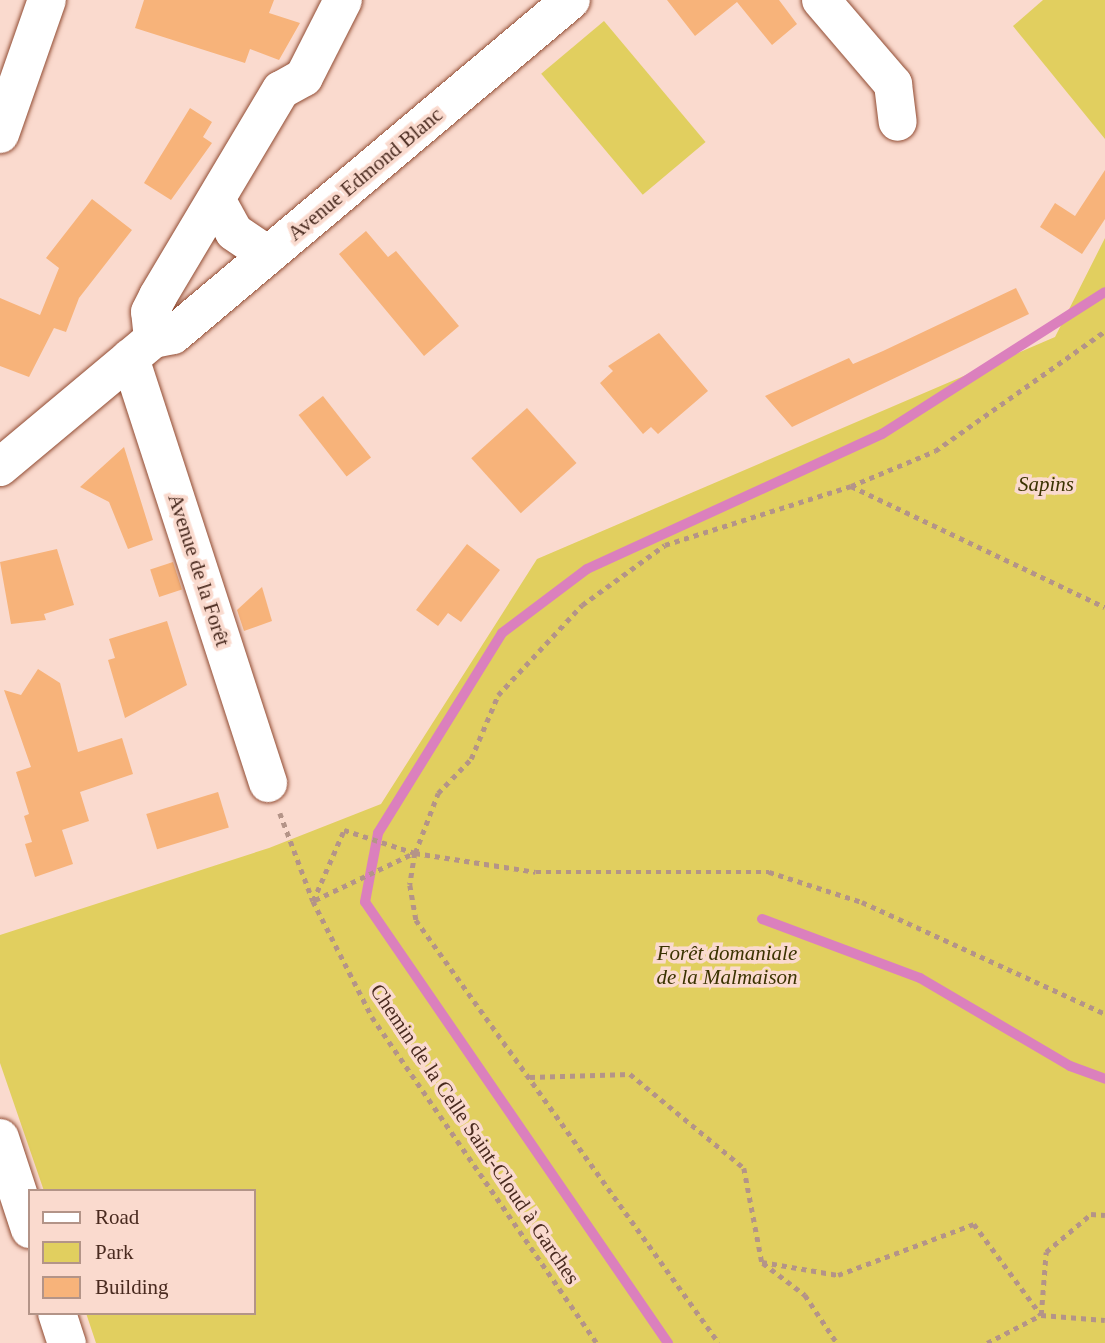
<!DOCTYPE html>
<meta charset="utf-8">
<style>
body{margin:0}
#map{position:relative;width:1105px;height:1343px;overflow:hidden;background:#fadace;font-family:"Times New Roman",serif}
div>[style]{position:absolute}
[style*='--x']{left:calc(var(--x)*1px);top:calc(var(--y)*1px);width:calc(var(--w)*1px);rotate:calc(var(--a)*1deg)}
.green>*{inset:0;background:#e1cf5f;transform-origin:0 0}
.stream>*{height:10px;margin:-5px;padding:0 5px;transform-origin:5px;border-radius:5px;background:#db80bd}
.building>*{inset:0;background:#f7b37a;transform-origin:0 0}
.path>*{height:4.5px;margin-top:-2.25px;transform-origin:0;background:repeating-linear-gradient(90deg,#b49488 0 5px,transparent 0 10px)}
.roads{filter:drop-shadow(0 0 2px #914c33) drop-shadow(0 0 2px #914c33)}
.minor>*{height:38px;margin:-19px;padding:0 19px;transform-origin:19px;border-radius:19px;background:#fff}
span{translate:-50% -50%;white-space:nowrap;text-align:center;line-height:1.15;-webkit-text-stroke:7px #fadace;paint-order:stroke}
.street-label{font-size:21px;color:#492a1f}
.park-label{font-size:21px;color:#3b3301;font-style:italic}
.legend{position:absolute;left:28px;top:1189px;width:228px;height:126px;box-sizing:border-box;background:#fadace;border:2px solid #b39488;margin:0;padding:9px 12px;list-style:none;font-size:21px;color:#492a1f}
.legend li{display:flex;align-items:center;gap:14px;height:35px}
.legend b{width:35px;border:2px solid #b39488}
</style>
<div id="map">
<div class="green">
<div style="clip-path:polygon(1043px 0,1105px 0,1105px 139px,1013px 26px)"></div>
<div style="left:604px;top:21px;width:158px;height:82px;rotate:50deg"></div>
<div style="clip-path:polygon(1105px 238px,1105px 1343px,96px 1343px,86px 1313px,254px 1313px,254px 1191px,44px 1191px,0 1063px,0 935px,269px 848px,381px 804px,537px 559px,1055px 337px)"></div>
</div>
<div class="stream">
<div style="--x:762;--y:919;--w:169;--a:20.5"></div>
<div style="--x:920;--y:978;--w:174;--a:30.4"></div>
<div style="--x:1070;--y:1066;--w:37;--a:20"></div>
<div style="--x:668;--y:1343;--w:535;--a:-124.49"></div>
<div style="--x:365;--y:902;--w:70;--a:-79.3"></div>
<div style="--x:378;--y:833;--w:235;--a:-58.2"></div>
<div style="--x:502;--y:633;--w:106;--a:-37"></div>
<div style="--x:587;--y:569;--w:324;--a:-24.6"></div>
<div style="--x:882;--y:434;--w:264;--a:-32.5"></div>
</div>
<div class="building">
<div style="clip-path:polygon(144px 0,274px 0,269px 13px,300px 23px,279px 60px,250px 49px,245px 63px,135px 28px)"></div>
<div style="clip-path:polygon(667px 0,779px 0,797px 24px,772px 45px,737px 2px,695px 36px)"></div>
<div style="clip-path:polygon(190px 108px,212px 122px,203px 137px,212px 143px,171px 200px,144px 183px)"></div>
<div style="clip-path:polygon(1105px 170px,1105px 219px,1082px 254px,1040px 227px,1055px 203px,1075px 216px)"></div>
<div style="clip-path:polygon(92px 199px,132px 230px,79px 298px,66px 332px,54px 328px,29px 377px,0 366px,0 298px,40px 315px,59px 268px,46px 258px)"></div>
<div style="clip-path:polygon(366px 231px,388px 257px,396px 251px,459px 326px,424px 356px,339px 254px)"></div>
<div style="clip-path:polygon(1016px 288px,1029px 314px,792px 427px,765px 396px,849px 358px,853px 364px,883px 351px)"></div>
<div style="clip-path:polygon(659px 333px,708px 391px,658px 434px,651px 427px,643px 434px,600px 383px,613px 371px,608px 366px)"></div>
<div style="left:323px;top:396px;width:78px;height:31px;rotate:52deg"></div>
<div style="left:527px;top:408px;width:74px;height:75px;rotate:48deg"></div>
<div style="clip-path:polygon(124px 447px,153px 540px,128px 549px,109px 502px,80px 487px)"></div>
<div style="clip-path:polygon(467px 544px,500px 570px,461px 622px,448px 613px,438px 626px,416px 610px)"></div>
<div style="clip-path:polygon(57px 549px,74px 605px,44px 614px,46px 620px,11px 624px,0 562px)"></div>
<div style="left:173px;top:562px;width:29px;height:24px;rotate:72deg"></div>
<div style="clip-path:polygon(262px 587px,272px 621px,244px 631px,237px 610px)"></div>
<div style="clip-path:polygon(167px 621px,187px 685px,125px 718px,108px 660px,115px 658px,109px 639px)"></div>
<div style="clip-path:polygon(38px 669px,60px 683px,78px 752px,122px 738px,133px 774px,80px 792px,89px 821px,62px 830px,73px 864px,35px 877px,25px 844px,32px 842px,24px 816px,29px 814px,16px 772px,31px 767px,4px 690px,21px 695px)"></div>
<div style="left:218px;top:792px;width:37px;height:75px;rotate:73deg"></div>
</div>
<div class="path">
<div style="--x:851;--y:486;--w:281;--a:25.5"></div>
<div style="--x:280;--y:813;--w:94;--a:69.4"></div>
<div style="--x:313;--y:901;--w:130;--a:63"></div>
<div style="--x:372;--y:1017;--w:396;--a:55.4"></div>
<div style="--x:415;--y:853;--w:122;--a:8.9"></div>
<div style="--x:536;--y:872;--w:233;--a:0"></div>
<div style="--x:769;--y:872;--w:98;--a:17.9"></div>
<div style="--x:862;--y:902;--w:268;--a:24.7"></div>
<div style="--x:415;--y:853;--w:32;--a:99"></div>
<div style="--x:410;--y:885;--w:36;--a:80"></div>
<div style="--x:416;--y:920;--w:520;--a:54.39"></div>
<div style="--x:315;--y:900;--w:110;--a:-25.4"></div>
<div style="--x:313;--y:901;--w:77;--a:-66.4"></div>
<div style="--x:344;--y:830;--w:75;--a:17.9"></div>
<div style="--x:415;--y:853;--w:64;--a:-69"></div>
<div style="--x:438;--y:793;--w:47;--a:-45.9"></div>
<div style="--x:471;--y:759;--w:69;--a:-67.1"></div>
<div style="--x:498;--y:695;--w:123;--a:-47"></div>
<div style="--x:582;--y:605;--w:102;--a:-35.9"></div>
<div style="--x:665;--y:545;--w:195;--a:-17.6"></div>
<div style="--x:851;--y:486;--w:91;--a:-22.6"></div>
<div style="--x:935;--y:451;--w:208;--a:-35.2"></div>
<div style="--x:530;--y:1077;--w:100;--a:-1.7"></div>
<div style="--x:630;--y:1074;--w:148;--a:39.5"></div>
<div style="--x:744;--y:1168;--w:96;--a:79.2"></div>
<div style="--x:762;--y:1262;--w:77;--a:9.7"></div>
<div style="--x:838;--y:1275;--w:145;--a:-20.6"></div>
<div style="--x:974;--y:1224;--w:113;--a:53.6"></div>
<div style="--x:1041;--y:1315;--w:64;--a:4.5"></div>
<div style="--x:763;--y:1263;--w:53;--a:37.3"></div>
<div style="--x:805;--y:1295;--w:58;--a:56.3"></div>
<div style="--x:987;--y:1343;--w:61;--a:-27.4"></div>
<div style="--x:1041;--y:1315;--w:63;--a:-85.5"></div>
<div style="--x:1046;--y:1252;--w:59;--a:-40.2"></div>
<div style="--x:1091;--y:1214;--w:14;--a:4"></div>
</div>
<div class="roads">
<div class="minor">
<div style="--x:821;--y:0;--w:111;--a:49.4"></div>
<div style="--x:893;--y:84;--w:38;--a:83"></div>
<div style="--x:0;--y:134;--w:142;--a:-70.7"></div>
<div style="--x:217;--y:201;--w:35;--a:61"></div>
<div style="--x:234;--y:232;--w:41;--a:34.1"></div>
<div style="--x:153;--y:339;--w:27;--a:-96"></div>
<div style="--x:150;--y:312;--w:18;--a:-63"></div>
<div style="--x:158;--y:296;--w:240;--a:-59.2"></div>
<div style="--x:281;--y:90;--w:26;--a:-29"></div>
<div style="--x:304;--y:77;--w:86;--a:-63.1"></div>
<div style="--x:130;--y:358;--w:447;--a:72"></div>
<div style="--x:0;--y:467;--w:199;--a:-39.9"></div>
<div style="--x:153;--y:339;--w:20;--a:-11"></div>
<div style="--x:173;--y:335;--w:520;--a:-40.09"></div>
<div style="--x:0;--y:1138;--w:96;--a:71.8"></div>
<div style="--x:57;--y:1313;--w:32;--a:72"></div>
</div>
</div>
<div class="street-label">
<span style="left:365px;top:174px;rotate:-40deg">Avenue Edmond Blanc</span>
<span style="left:199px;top:570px;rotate:72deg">Avenue de la Forêt</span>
<span style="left:475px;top:1134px;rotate:56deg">Chemin de la Celle Saint-Cloud à Garches</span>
</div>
<div class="park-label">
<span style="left:1046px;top:484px">Sapins</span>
<span style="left:727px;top:965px">Forêt domaniale<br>de la Malmaison</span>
</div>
<ul class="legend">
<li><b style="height:9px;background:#fff"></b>Road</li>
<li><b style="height:19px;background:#e1cf5f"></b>Park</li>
<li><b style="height:19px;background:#f7b37a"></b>Building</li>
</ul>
</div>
